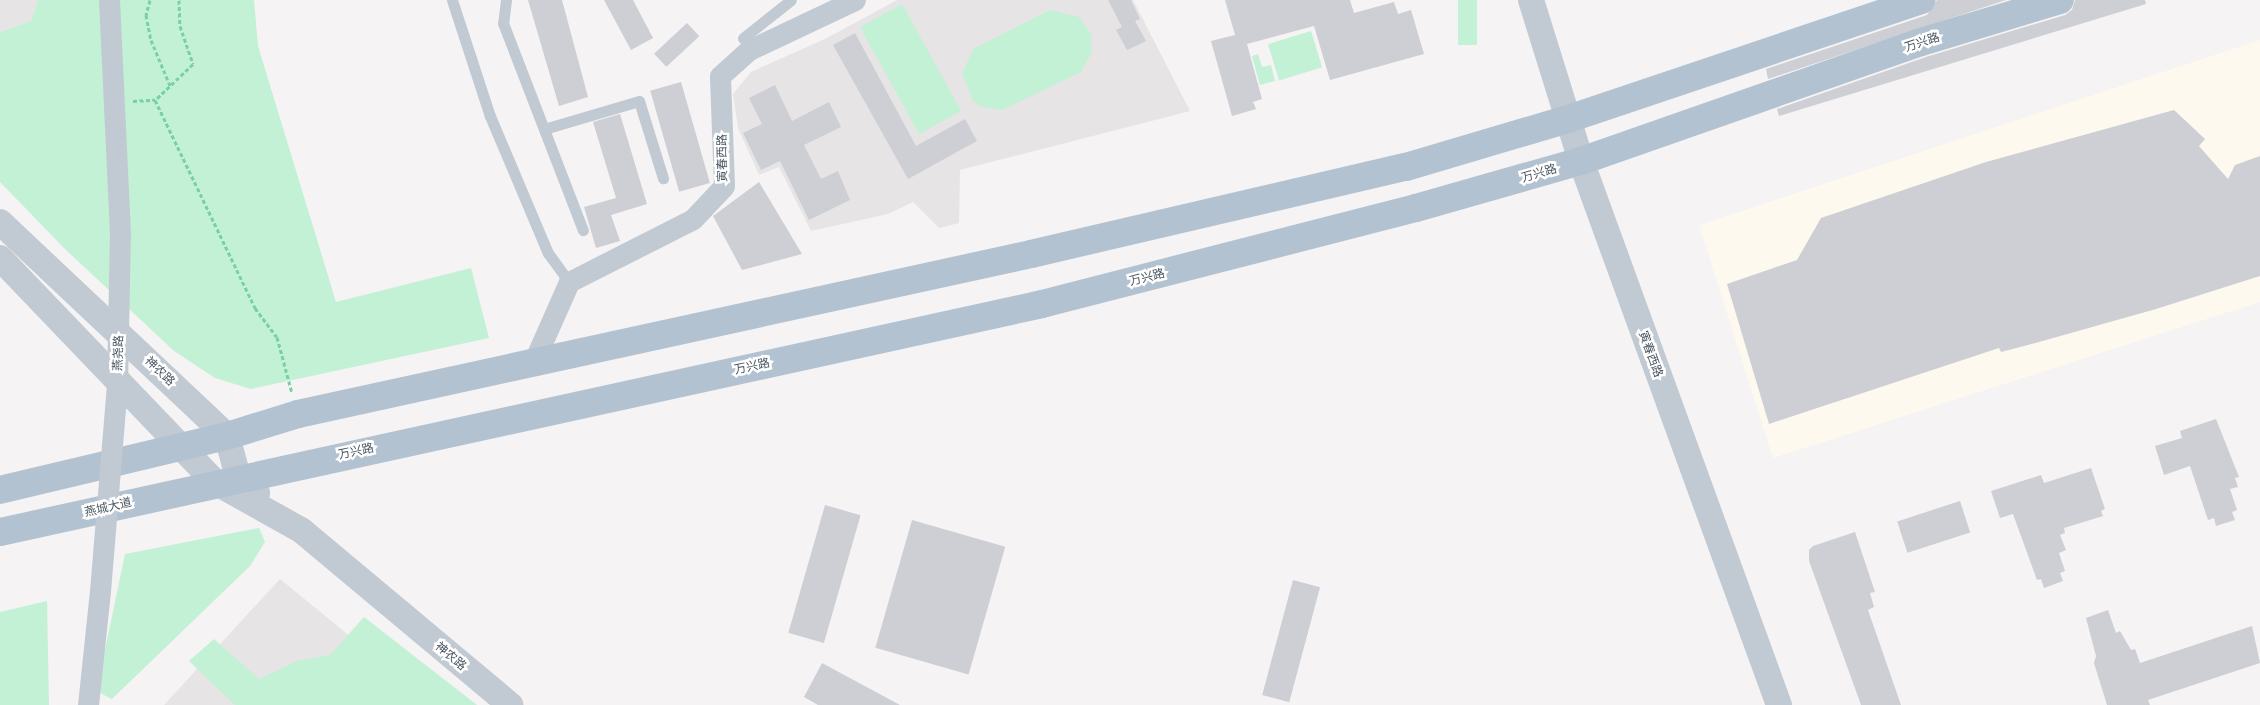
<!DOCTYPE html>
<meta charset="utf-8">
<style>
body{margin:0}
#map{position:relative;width:2260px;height:705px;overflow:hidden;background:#f5f3f3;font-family:"Golos Text","Noto Sans SC",sans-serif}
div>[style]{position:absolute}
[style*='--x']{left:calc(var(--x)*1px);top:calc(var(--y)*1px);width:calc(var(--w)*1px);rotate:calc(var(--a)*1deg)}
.commercial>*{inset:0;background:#fdf9ef}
.education>*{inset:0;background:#e6e4e5}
.green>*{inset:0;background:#c3f1d5;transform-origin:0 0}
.building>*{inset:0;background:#cdcfd5;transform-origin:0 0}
.path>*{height:3px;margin-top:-1.5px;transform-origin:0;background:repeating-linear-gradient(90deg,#7ad0a6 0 4px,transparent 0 6.5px)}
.service>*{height:11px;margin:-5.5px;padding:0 5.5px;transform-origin:5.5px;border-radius:5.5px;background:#c1cad2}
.minor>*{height:21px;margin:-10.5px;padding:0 10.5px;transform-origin:10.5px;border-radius:10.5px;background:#c1cad2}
.tertiary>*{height:26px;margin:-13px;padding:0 13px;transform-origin:13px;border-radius:13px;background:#c1cad2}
.primary>*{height:28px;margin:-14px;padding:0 14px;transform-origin:14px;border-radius:14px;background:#b3c2d1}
.minor-bridge>*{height:21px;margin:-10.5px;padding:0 10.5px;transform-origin:10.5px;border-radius:10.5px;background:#c1cad2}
span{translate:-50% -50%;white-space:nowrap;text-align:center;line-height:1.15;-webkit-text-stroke:5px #fff;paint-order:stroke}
.street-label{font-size:12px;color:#4a5661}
</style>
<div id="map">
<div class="commercial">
<div style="clip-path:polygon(2260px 40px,2260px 302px,1773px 458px,1699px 225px)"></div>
</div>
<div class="education">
<div style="clip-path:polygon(0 0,38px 0,31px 21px,0 32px)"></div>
<div style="clip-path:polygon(897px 0,1133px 0,1190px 111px,960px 170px,959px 223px,939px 228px,913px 202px,888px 214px,811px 231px,779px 167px,759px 175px,738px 128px,733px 94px,751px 72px,827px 38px)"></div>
<div style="clip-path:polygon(280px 579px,434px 705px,164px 705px)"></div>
</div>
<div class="green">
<div style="clip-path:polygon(38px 0,254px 0,258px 46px,336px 302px,471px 268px,489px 338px,251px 389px,215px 378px,174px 351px,65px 249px,0 182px,0 32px,31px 21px)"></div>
<div style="left:1458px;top:0;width:19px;height:45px"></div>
<div style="left:902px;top:4px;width:122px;height:48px;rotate:61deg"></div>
<div style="clip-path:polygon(1050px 10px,1079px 17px,1091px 34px,1091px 54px,1081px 72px,1002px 110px,982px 107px,973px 101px,962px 74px,973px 49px)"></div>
<div style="left:1311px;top:31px;width:38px;height:45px;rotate:73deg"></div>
<div style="clip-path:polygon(1258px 54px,1262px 67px,1271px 65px,1275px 81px,1260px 85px,1252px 56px)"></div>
<div style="clip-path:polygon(259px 528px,265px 542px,250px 566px,112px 699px,100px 693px,98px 683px,125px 554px)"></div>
<div style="clip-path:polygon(47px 601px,49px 705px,0 705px,0 612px)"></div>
<div style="clip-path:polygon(364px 617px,477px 705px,235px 705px,189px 661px,214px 639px,259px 679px,297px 661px,330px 655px)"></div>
</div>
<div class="building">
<div style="clip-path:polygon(528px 0,562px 0,588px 97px,559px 106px)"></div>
<div style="clip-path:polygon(604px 0,633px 0,653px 38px,631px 50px)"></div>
<div style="clip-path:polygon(1108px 0,1131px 0,1140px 19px,1135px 21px,1146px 41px,1127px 50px,1116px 30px,1122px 27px)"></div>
<div style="clip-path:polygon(1225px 0,1350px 0,1354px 13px,1394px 2px,1398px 14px,1411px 10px,1424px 54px,1330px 80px,1314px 26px,1247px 44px,1262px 99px,1253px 102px,1256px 109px,1232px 116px,1211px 41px,1235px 35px)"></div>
<div style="clip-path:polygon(1937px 0,2006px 0,1768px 79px,1766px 69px,1927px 15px)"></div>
<div style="clip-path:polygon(2075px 0,2145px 0,2146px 4px,1779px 116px,1777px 109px,1926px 57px,2065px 15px,2072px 10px)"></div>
<div style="left:687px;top:23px;width:18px;height:45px;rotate:47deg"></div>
<div style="clip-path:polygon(855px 33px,916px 146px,965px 119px,977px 141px,908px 179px,833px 45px)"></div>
<div style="left:681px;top:82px;width:105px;height:32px;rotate:74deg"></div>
<div style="clip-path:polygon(775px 85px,792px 121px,829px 102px,841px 127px,804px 145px,821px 179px,838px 171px,850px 200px,809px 220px,780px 161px,761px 170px,743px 133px,762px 124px,749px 98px)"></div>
<div style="clip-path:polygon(2174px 110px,2205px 139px,2199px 146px,2228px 179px,2235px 165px,2260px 156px,2260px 276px,2156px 309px,2028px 345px,2001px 352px,1999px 348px,1769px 424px,1727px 284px,1797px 260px,1821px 218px,1986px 162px)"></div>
<div style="clip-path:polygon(620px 114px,647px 204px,611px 215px,620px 241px,596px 248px,584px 207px,616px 198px,593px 122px)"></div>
<div style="clip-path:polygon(759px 182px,802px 254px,742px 270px,713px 216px)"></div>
<div style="clip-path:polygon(2216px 419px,2239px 477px,2235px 478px,2238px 487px,2230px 489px,2237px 510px,2232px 512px,2235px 520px,2216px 526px,2214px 518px,2208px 520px,2190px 466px,2164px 475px,2155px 446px,2182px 438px,2180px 431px)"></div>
<div style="clip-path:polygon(2091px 468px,2105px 509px,2101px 511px,2103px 516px,2064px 528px,2065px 533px,2060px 535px,2066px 550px,2059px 553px,2065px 571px,2060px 573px,2063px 581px,2044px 588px,2041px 579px,2037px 580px,2013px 514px,2000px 518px,1991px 491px,2041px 475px,2044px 483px)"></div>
<div style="left:1960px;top:501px;width:33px;height:66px;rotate:72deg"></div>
<div style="left:825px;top:505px;width:37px;height:133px;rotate:16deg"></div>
<div style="left:912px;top:520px;width:97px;height:133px;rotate:16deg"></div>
<div style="clip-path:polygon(1855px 532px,1875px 592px,1870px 593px,1874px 607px,1868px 610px,1901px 705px,1861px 705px,1809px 561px,1809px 550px,1813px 546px)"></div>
<div style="left:1293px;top:580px;width:28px;height:119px;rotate:15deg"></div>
<div style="clip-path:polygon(2108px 610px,2116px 633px,2120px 631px,2131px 650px,2135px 649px,2140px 663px,2252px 626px,2260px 663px,2148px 700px,2150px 705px,2107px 705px,2094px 663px,2096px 656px,2086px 618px)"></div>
<div style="clip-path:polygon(822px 663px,900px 705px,818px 705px,804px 697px)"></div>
</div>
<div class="path">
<div style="--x:150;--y:0;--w:16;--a:105"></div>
<div style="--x:146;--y:15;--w:25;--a:79"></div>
<div style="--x:151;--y:40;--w:52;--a:67.4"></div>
<div style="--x:179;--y:0;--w:26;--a:88"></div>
<div style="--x:180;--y:26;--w:40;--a:71.1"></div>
<div style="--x:193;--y:64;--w:52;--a:136.5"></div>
<div style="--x:155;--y:100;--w:231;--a:64.3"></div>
<div style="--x:255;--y:308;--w:36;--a:53"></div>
<div style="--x:277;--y:337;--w:58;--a:75"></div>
<div style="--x:133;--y:101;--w:22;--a:-3"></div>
</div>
<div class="service">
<div style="--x:452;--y:0;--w:122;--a:71.9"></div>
<div style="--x:490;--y:116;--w:149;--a:67.1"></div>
<div style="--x:548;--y:253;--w:36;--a:54"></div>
<div style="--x:506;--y:0;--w:23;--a:97"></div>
<div style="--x:503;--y:23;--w:222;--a:68.9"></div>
<div style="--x:743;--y:38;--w:61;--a:-38.4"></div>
<div style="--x:544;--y:129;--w:99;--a:-16.4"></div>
<div style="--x:639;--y:101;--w:81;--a:72.7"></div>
</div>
<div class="minor">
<div style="--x:109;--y:0;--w:234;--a:87.3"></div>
<div style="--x:534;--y:361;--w:86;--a:-66.1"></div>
<div style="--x:569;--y:282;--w:139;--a:-26.9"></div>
<div style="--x:693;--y:219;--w:45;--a:-46.8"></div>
<div style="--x:724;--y:186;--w:110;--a:-92.1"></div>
<div style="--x:720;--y:76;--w:39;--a:-42"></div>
<div style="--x:749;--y:50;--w:117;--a:-25.3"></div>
<div style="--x:88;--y:705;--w:115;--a:-84"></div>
</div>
<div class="tertiary">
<div style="--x:1531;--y:0;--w:169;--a:72.7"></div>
<div style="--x:1581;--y:161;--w:579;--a:70"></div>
<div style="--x:0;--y:222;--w:312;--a:43.3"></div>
<div style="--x:227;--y:436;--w:42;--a:75"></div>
<div style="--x:238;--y:477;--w:25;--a:40"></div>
<div style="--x:0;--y:258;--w:310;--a:46.2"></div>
<div style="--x:215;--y:482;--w:98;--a:29.2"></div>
<div style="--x:301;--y:530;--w:273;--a:39.9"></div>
</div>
<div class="primary">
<div style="--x:0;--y:490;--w:233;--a:-13.4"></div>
<div style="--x:227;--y:436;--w:74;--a:-17.2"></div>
<div style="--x:298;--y:414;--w:750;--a:-12.31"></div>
<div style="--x:1031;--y:254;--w:385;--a:-13.1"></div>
<div style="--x:1406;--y:167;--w:169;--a:-16.5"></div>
<div style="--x:1568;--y:119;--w:373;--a:-18.6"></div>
<div style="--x:0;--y:532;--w:1067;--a:-12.34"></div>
<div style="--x:1042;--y:304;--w:386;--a:-14.4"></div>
<div style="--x:1416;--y:208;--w:172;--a:-15.9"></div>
<div style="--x:1581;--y:161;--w:360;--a:-19.3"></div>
<div style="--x:1921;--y:42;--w:145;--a:-16.8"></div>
</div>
<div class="minor-bridge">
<div style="--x:100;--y:591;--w:206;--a:-85.3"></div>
<div style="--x:117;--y:386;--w:152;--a:-88.9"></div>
</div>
<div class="street-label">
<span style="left:1922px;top:42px;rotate:-18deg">万兴路</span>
<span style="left:722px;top:158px;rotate:-91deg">寅春西路</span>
<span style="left:1539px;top:173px;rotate:-16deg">万兴路</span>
<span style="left:1147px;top:277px;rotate:-14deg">万兴路</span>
<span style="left:118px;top:353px;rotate:-88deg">燕尧路</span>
<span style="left:1651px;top:354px;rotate:70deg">寅春西路</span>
<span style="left:752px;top:366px;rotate:-12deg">万兴路</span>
<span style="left:160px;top:371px;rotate:44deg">神农路</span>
<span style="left:356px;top:451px;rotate:-12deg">万兴路</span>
<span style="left:108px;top:507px;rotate:-13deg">燕城大道</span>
<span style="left:451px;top:656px;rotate:40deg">神农路</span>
</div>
</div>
